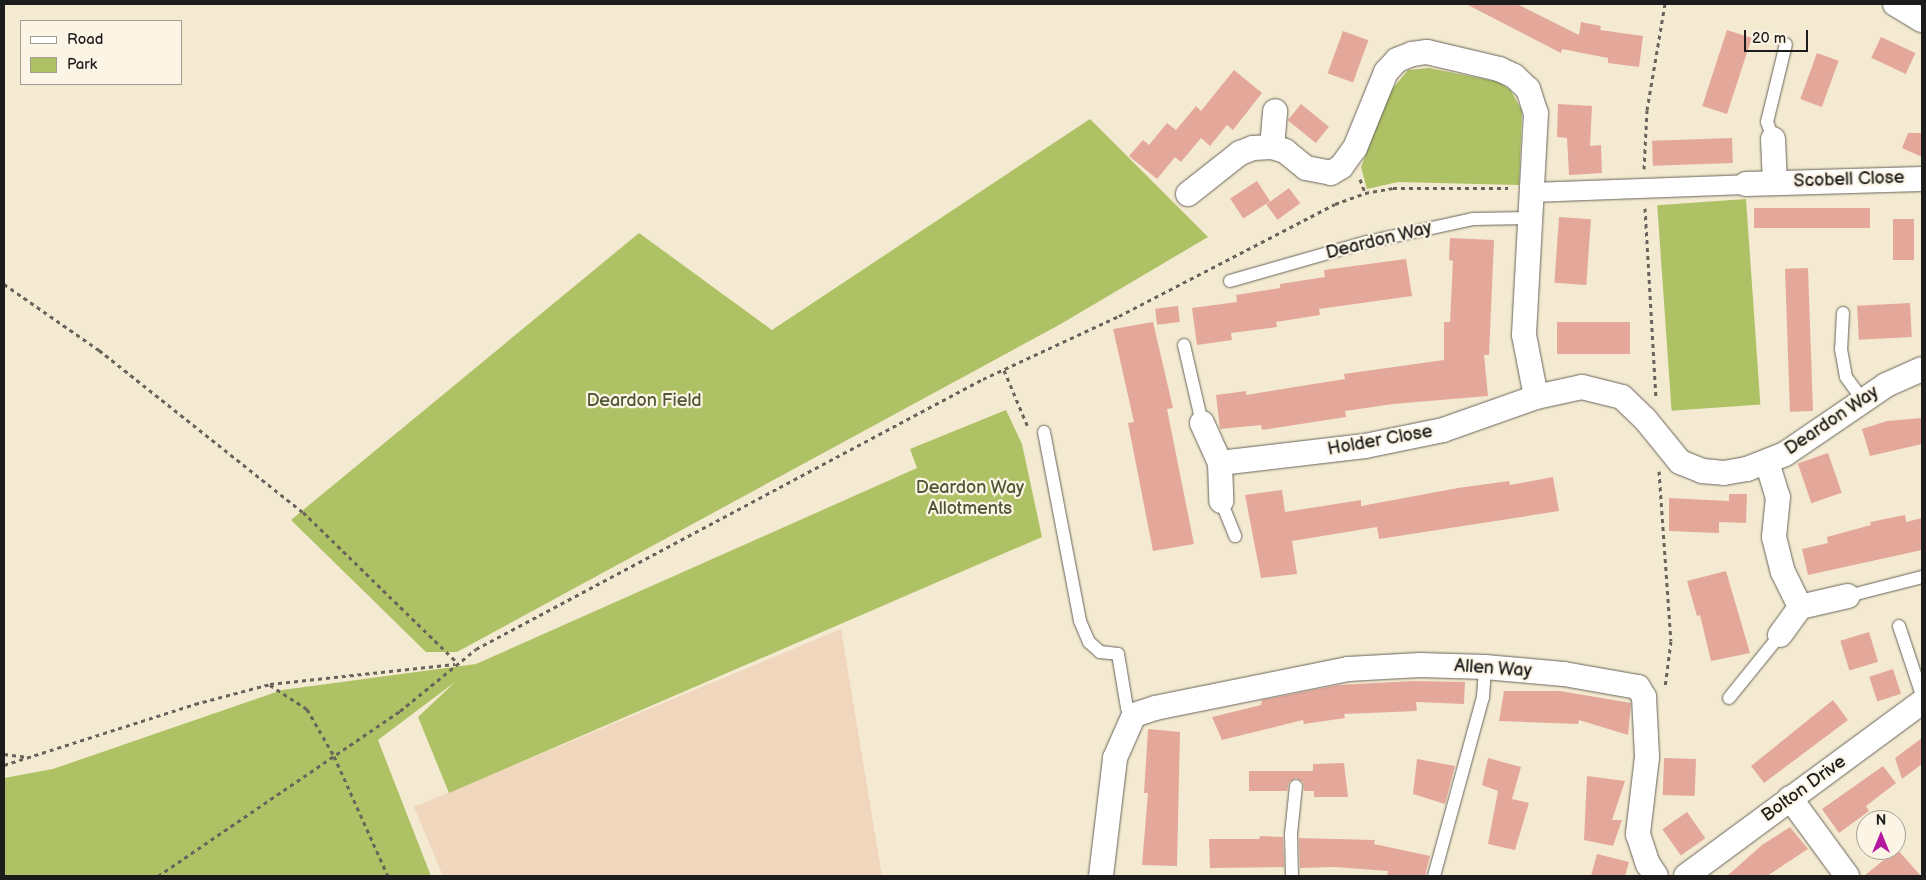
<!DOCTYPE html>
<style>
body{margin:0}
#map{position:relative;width:1926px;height:880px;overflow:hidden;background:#f4ead1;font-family:"Balsamiq Sans",sans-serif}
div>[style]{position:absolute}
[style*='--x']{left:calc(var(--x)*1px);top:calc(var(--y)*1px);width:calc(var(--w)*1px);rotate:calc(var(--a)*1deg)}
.built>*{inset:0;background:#f0d6bc}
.green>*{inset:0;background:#aec164;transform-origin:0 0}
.building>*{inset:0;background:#e4a89b;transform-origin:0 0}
.path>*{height:3px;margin-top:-1.5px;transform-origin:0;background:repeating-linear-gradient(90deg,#68645b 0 4px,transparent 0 8px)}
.roads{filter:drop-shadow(0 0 1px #68645b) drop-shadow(0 0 1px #68645b)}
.service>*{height:12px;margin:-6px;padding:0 6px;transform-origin:6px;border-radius:6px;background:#fff}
.pedestrian>*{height:19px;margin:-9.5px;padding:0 9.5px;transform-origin:9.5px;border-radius:9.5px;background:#fff}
.minor>*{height:24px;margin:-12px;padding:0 12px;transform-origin:12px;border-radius:12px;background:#fff}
span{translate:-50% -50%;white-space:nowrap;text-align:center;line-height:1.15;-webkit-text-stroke:4.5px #fcf5e5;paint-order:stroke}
.street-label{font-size:18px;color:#1c1c1c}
.park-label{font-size:18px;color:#4f5635}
.frame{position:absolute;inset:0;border:5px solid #1c1c1c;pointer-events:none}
.legend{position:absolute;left:20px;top:20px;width:162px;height:65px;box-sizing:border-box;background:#fcf5e5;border:1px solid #a29e95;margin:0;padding:6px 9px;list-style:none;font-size:15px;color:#1c1c1c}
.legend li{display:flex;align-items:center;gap:10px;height:25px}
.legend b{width:25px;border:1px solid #a29e95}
.north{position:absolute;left:1856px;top:810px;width:50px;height:50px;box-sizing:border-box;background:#fcf5e5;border:1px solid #a29e95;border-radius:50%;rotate:0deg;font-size:14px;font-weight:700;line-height:20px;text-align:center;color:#1c1c1c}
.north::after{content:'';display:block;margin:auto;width:18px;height:22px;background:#b5179e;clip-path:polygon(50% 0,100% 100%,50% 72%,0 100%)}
.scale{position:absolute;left:1744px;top:30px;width:64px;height:22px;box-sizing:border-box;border:2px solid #1c1c1c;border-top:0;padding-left:6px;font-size:15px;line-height:18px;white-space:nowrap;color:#1c1c1c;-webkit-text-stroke:4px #fcf5e5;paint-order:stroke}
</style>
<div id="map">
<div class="built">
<div style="clip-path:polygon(841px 629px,882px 876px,443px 876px,414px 807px)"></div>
</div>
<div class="green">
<div style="clip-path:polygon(1429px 68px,1499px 82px,1511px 91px,1522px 111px,1519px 185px,1398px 182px,1367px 189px,1361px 167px,1390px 92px,1408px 70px)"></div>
<div style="clip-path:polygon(1090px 119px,1208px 237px,1059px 325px,457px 652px,426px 652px,291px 520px,639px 233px,772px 330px)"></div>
<div style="left:1746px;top:199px;width:206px;height:89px;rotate:86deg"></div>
<div style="clip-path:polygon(1006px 410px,1022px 444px,1042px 537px,449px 793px,418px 717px,455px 682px,378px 740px,431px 876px,4px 876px,4px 778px,53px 769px,282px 690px,476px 664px,917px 468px,910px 449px)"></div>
</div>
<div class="building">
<div style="clip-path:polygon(1466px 4px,1517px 4px,1579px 35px,1581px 22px,1601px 26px,1600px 30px,1643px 36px,1639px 67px,1608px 63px,1608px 58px,1562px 49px,1561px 53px)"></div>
<div style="left:1727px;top:30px;width:26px;height:80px;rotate:18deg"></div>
<div style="left:1343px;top:31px;width:27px;height:45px;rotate:20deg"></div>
<div style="left:1881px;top:37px;width:38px;height:23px;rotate:25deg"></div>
<div style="left:1817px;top:53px;width:23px;height:49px;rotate:20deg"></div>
<div style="clip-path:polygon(1234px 70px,1262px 93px,1233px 130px,1227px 125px,1210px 146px,1201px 138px,1181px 162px,1175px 157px,1157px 179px,1129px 156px,1143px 140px,1149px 145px,1167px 123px,1176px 130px,1196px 106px,1201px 111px)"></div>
<div style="left:1301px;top:104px;width:36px;height:21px;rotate:39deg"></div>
<div style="clip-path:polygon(1558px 104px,1592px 106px,1590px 146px,1601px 145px,1602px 173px,1569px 175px,1567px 138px,1557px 137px)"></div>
<div style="clip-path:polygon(1908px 133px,1922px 133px,1922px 157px,1902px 148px)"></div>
<div style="left:1732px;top:138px;width:25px;height:80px;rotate:88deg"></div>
<div style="left:1257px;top:181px;width:24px;height:32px;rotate:57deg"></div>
<div style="left:1289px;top:188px;width:19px;height:28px;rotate:54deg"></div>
<div style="left:1870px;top:208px;width:20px;height:116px;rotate:90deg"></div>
<div style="left:1559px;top:217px;width:32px;height:66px;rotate:4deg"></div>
<div style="left:1893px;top:219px;width:21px;height:41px"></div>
<div style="clip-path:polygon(1450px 238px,1494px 240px,1489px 355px,1484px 355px,1488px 396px,1393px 404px,1345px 411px,1346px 417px,1262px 430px,1261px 425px,1220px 429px,1216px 395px,1246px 391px,1246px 395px,1345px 379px,1344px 374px,1444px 360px,1444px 322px,1450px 322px,1453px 261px,1449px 260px)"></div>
<div style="clip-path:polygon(1406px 259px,1412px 296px,1319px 309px,1320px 315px,1276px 322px,1277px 327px,1231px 333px,1232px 340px,1197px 345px,1192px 308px,1237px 302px,1236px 295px,1280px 288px,1280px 284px,1325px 277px,1324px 270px)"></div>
<div style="left:1808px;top:268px;width:143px;height:23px;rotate:88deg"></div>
<div style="left:1910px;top:303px;width:34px;height:53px;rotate:87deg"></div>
<div style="left:1178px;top:306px;width:16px;height:23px;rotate:83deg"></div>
<div style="clip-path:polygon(1153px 322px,1173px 408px,1167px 409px,1194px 544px,1153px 551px,1128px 423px,1134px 422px,1113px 329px)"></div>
<div style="left:1630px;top:322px;width:32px;height:73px;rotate:90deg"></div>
<div style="clip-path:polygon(1922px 418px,1922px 444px,1870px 456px,1862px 429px,1887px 421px)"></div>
<div style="left:1828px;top:453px;width:42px;height:32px;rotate:71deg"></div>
<div style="clip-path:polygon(1553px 477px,1559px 511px,1379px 539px,1377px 527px,1292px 541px,1297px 574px,1261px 578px,1245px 495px,1282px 490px,1285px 512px,1361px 500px,1361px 506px,1458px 488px,1509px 481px,1510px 485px)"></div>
<div style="clip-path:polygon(1729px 494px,1747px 494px,1746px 523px,1719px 522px,1719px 533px,1669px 531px,1669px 498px,1729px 501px)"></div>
<div style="clip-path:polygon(1905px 515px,1906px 522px,1922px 518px,1922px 550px,1808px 575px,1802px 549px,1828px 543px,1827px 537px,1871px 525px,1870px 522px)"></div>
<div style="clip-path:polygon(1726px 571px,1750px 653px,1711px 661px,1700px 615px,1697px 616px,1687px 581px)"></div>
<div style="left:1869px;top:632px;width:31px;height:30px;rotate:73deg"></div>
<div style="left:1893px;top:669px;width:26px;height:25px;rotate:72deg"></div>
<div style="clip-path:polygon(1414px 681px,1465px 682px,1464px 704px,1416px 702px,1417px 711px,1344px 714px,1345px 718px,1304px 724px,1303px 720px,1222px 740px,1212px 717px,1261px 705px,1262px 700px,1338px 685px)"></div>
<div style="clip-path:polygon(1504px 691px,1560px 691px,1631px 703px,1628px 735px,1579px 720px,1578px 724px,1499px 721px)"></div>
<div style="clip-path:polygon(1833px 700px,1848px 720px,1764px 783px,1751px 766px)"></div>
<div style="clip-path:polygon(1148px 729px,1180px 732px,1177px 866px,1142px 865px,1148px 793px,1144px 793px)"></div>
<div style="clip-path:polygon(1922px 738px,1922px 764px,1902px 779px,1895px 758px)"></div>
<div style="clip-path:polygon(1488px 758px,1521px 767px,1512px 799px,1529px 803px,1515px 850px,1488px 844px,1498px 791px,1482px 785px)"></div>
<div style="left:1664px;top:758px;width:32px;height:37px;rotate:2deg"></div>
<div style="clip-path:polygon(1417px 759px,1455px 766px,1445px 804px,1413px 794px)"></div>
<div style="clip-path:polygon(1344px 763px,1348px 797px,1314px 797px,1314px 791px,1304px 791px,1303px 782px,1296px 778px,1289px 782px,1287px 791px,1249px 791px,1249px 771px,1313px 771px,1313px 764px)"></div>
<div style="clip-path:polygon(1883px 766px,1896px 783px,1866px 806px,1869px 811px,1839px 833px,1822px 809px)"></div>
<div style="clip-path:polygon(1587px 776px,1625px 781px,1612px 820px,1622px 820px,1613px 846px,1584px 840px)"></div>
<div style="left:1687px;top:812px;width:32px;height:30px;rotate:55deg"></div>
<div style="clip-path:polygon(1790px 827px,1808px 849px,1767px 876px,1727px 876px,1762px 845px)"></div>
<div style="clip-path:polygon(1260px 836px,1283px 837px,1284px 867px,1210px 868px,1209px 839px,1259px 839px)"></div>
<div style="clip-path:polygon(1299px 838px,1375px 840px,1374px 844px,1430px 856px,1425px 876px,1387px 876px,1388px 871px,1334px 867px,1300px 868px)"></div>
<div style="clip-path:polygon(1897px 849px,1921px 876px,1864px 876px,1896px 850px)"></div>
<div style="clip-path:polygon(1597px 854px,1629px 862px,1625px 876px,1591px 876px)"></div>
</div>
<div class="path">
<div style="--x:1644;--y:169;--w:59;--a:-87.1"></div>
<div style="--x:1647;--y:110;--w:108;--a:-80.4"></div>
<div style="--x:1360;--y:179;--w:15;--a:70"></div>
<div style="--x:1645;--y:208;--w:191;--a:86.7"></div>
<div style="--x:4;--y:284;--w:116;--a:34.8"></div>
<div style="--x:99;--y:350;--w:260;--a:38.5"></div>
<div style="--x:303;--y:512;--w:216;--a:44.3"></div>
<div style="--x:1004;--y:370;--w:62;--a:67.2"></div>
<div style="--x:1659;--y:471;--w:170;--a:86"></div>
<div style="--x:1671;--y:641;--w:46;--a:97.4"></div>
<div style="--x:270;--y:685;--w:44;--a:33"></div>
<div style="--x:307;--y:709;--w:54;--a:60.1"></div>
<div style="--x:334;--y:756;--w:132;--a:65.8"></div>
<div style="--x:4;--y:754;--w:24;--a:7"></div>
<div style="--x:4;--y:765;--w:201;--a:-17.7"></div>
<div style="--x:195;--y:704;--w:78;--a:-14.9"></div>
<div style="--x:270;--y:684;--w:186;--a:-6.2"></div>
<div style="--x:158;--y:876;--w:293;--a:-34.3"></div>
<div style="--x:400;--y:711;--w:98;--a:-39.2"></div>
<div style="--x:476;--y:649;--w:574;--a:-28.04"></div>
<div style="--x:983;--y:379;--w:150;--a:-24.9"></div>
<div style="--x:1119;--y:316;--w:243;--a:-27.4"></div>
<div style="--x:1335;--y:204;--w:32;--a:-20"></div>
<div style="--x:1365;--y:193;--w:28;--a:-10"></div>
<div style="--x:1393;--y:188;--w:115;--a:0"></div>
</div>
<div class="roads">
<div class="service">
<div style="--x:1773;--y:139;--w:18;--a:-109"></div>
<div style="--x:1767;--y:122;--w:80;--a:-76.3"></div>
<div style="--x:1230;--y:281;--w:142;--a:-15.9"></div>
<div style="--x:1367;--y:242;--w:108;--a:-12.2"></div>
<div style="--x:1473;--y:219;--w:57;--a:-1"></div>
<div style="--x:1843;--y:313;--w:36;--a:93"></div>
<div style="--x:1841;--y:349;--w:28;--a:80"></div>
<div style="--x:1846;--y:377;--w:29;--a:54"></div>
<div style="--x:1184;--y:345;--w:80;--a:77"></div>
<div style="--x:1044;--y:432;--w:192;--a:79.2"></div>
<div style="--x:1080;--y:621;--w:23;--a:67"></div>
<div style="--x:1089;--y:642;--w:15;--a:42"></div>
<div style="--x:1100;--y:652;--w:18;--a:6"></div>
<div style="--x:1118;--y:654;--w:55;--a:80.5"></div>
<div style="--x:1127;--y:708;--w:10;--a:45"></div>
<div style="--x:1221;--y:501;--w:38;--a:68"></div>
<div style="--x:1848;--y:596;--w:76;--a:-14.4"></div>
<div style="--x:1899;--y:626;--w:73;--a:71.6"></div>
<div style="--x:1729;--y:698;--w:81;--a:-51"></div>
<div style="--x:1292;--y:876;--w:42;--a:-91.4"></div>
<div style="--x:1291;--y:834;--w:48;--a:-84.1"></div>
<div style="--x:1434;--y:876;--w:186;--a:-74.7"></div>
<div style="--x:1483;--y:697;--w:30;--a:-86"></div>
</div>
<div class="pedestrian">
<div style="--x:1531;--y:192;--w:215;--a:-2.1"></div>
</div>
<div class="minor">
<div style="--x:1895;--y:4;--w:31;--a:31"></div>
<div style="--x:1773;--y:139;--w:44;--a:87.4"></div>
<div style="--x:1272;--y:147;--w:14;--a:17"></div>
<div style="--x:1285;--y:151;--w:27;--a:39"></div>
<div style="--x:1306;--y:168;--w:25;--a:11"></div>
<div style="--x:1331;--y:173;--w:12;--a:-31"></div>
<div style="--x:1341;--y:167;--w:24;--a:-54"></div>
<div style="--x:1355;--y:148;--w:82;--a:-67.8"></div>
<div style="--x:1386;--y:72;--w:16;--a:-47"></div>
<div style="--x:1397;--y:60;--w:16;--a:-22"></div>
<div style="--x:1412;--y:54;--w:15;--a:-8"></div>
<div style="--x:1427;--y:52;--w:74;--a:13.3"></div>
<div style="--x:1499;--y:69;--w:17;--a:25"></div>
<div style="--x:1514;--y:76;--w:19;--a:43"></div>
<div style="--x:1528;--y:89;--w:25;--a:72"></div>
<div style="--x:1536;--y:113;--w:222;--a:93.1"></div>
<div style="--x:1524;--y:335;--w:63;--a:79"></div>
<div style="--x:1746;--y:184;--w:176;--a:-1.6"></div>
<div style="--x:1188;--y:194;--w:66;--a:-38.3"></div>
<div style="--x:1240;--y:153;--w:14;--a:-21"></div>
<div style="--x:1253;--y:148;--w:19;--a:-3"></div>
<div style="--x:1272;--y:147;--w:36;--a:-85"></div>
<div style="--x:1202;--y:423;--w:44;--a:65.8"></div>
<div style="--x:1220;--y:463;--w:38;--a:88"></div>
<div style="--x:1767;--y:462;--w:37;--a:73"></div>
<div style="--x:1778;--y:497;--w:40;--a:95.7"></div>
<div style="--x:1774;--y:537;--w:36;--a:76"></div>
<div style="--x:1783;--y:572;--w:39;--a:64"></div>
<div style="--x:1220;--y:463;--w:146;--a:-6.7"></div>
<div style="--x:1365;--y:446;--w:80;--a:-11.6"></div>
<div style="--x:1443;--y:430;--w:99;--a:-19.5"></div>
<div style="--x:1536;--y:397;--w:47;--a:-12.3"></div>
<div style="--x:1582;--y:387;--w:41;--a:14"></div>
<div style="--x:1622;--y:397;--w:32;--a:44"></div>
<div style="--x:1645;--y:419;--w:55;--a:50.9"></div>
<div style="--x:1680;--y:462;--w:24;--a:22"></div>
<div style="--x:1702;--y:471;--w:22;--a:5"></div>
<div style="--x:1724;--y:473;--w:23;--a:-10"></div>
<div style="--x:1747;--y:469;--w:41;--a:-21.5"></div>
<div style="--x:1785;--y:454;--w:122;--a:-34.3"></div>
<div style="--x:1886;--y:385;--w:39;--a:-24"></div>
<div style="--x:1780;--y:635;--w:34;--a:-54"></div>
<div style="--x:1800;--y:607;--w:49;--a:-12.9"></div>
<div style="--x:1790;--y:798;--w:97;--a:53.8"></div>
<div style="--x:1101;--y:876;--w:119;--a:-83.2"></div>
<div style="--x:1115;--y:758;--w:47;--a:-66.2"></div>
<div style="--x:1134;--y:715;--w:22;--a:-18"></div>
<div style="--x:1155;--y:708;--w:197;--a:-11.4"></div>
<div style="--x:1348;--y:669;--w:72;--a:-3.2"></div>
<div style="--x:1420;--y:665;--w:65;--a:1.8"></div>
<div style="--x:1485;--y:667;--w:79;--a:5.1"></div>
<div style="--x:1564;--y:674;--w:75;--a:10"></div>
<div style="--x:1638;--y:687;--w:12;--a:59"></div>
<div style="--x:1644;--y:697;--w:60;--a:87.1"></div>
<div style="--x:1647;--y:757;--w:78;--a:96.7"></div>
<div style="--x:1638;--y:834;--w:32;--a:72"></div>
<div style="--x:1648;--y:864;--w:14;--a:56"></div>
<div style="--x:1686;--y:876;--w:293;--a:-36.4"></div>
</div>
</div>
<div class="street-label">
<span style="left:1849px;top:180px;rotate:-2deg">Scobell Close</span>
<span style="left:1379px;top:241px;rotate:-14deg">Deardon Way</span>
<span style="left:1832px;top:421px;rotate:-34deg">Deardon Way</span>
<span style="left:1380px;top:441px;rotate:-10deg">Holder Close</span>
<span style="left:1493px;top:669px;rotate:4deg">Allen Way</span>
<span style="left:1804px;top:789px;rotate:-36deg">Bolton Drive</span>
</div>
<div class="park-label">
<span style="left:644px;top:401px">Deardon Field</span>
<span style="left:970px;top:499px">Deardon Way<br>Allotments</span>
</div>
<div class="frame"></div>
<ul class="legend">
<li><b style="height:6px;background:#fff"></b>Road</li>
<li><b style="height:14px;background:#aec164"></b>Park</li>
</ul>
<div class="north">N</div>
<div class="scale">20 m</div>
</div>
